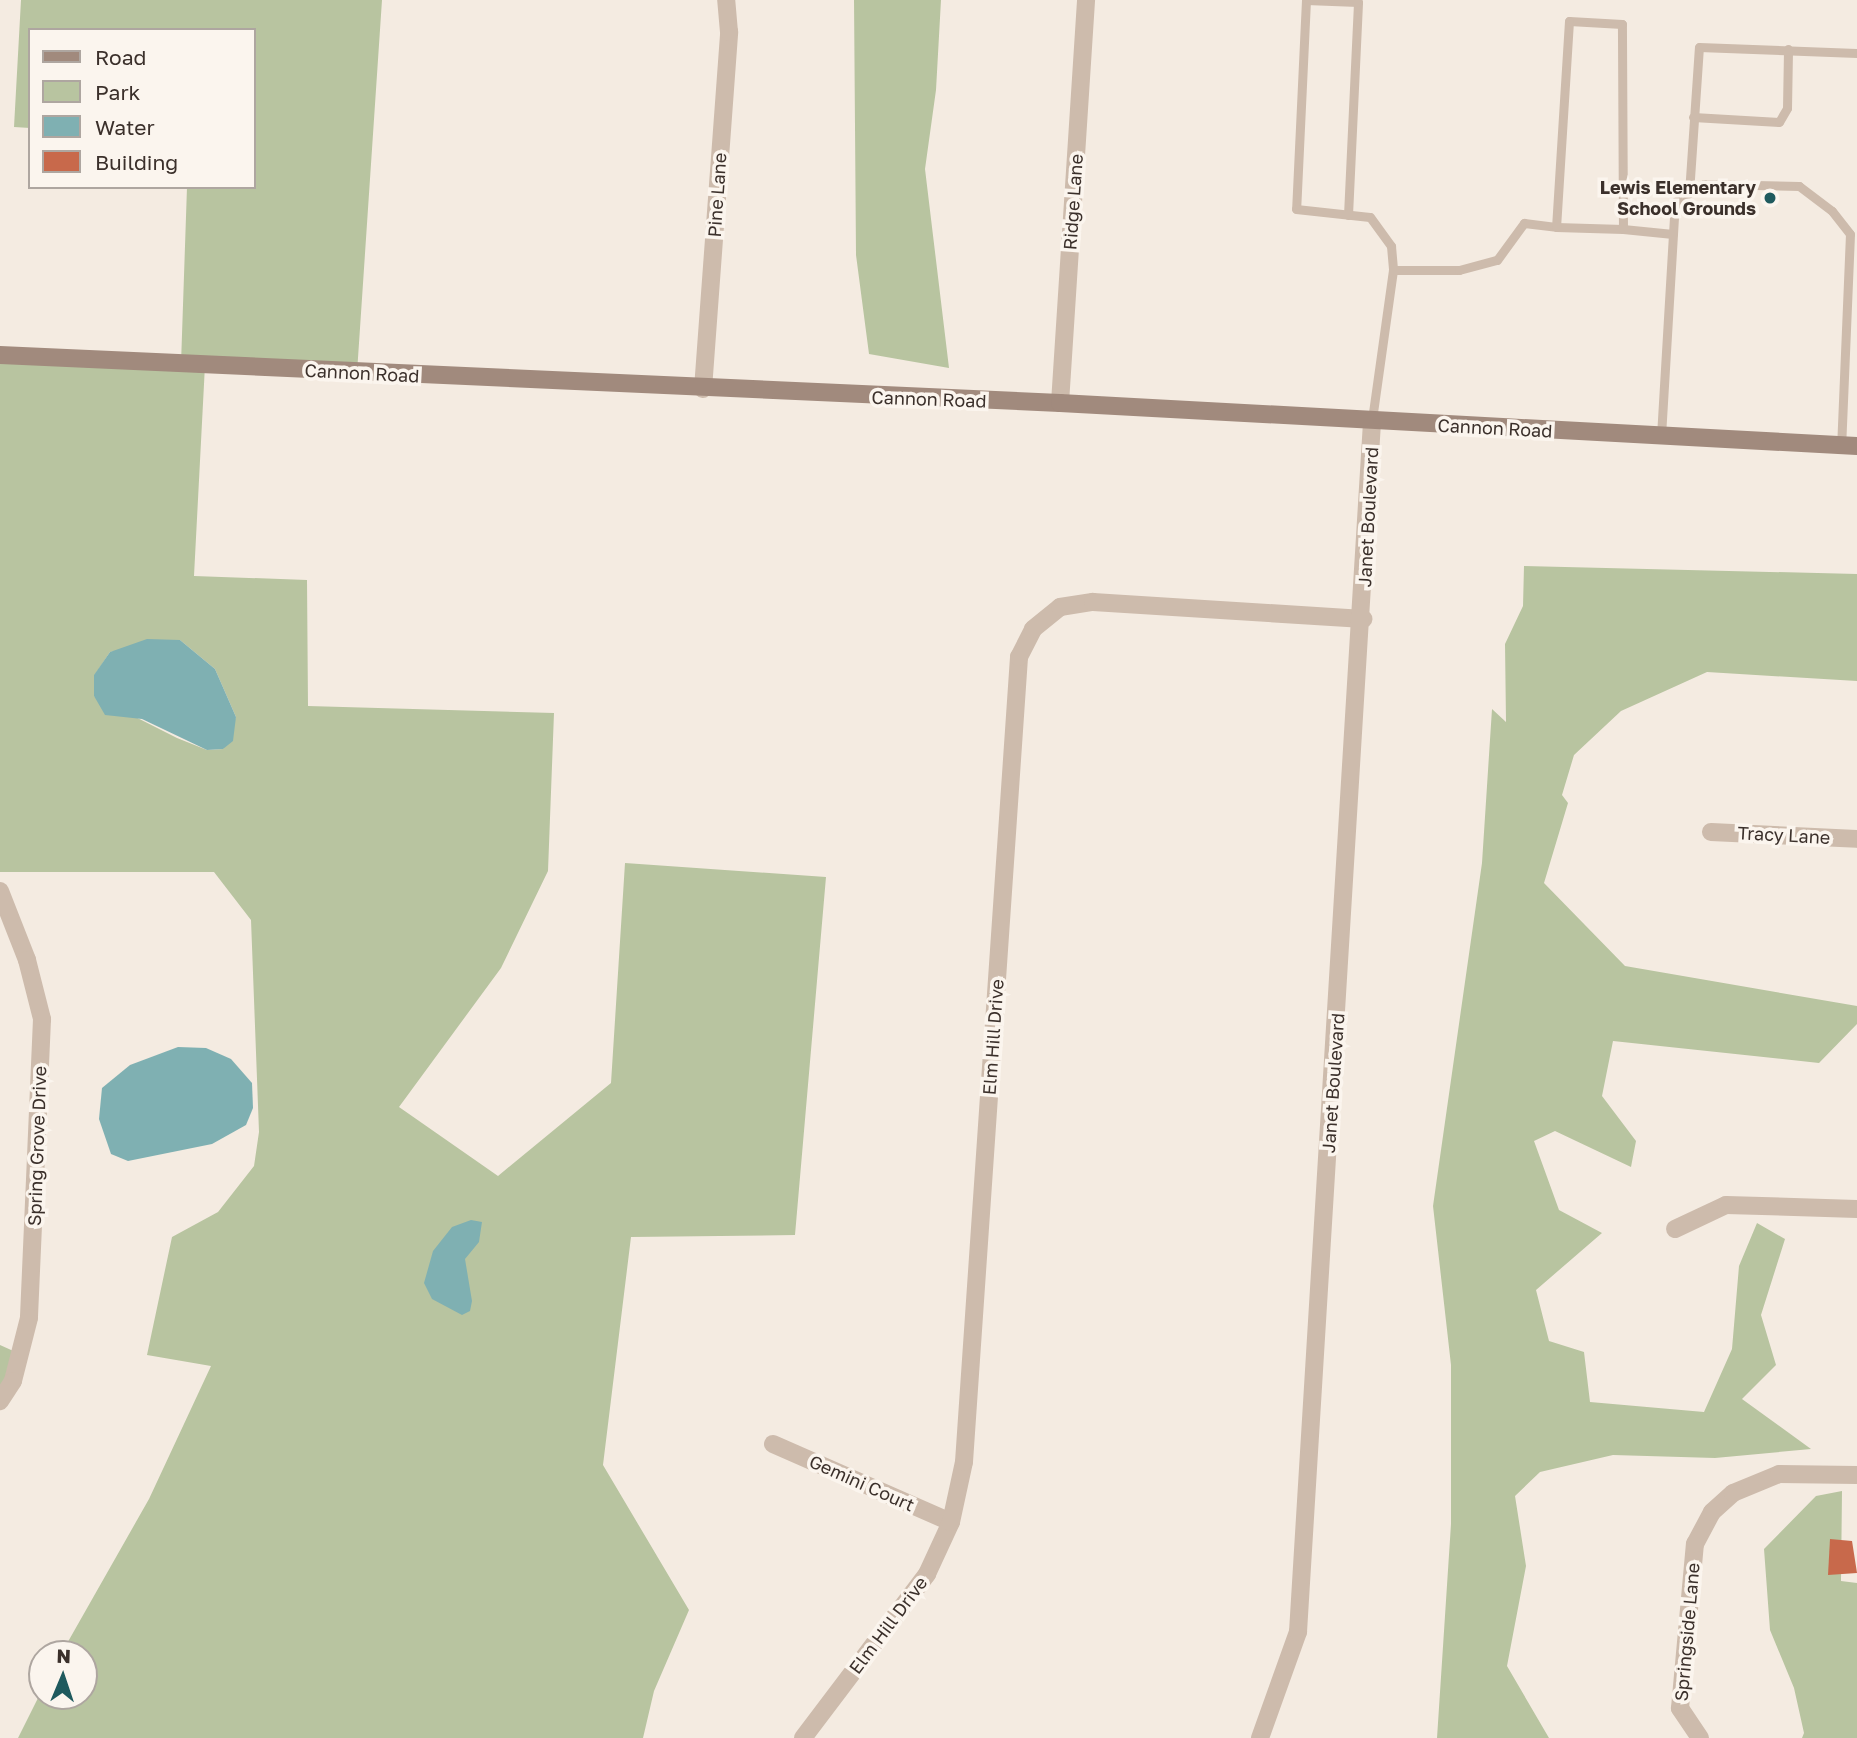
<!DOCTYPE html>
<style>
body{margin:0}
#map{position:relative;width:1857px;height:1738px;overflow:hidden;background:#f4ebe1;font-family:"Golos Text",sans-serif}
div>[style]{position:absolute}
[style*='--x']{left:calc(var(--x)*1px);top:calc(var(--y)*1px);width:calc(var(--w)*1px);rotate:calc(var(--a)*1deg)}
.green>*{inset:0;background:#b8c4a0}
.water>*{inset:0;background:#7fb0b2}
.building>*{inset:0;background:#c8694b}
.lane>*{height:9px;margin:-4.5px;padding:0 4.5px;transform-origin:4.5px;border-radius:4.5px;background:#cdbbac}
.street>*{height:18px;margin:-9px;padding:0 9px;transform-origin:9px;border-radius:9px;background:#cdbbac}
.secondary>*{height:18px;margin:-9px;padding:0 9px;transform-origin:9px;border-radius:9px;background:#a18a7d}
.dots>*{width:19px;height:19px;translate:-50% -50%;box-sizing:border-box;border:4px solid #fbf5ee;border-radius:50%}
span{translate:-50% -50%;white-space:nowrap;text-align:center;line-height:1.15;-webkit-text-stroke:7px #fbf5ee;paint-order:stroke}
.poi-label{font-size:18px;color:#3b302b;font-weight:700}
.right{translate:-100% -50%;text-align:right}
.street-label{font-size:18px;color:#3b302b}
.legend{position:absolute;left:28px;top:28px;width:228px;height:161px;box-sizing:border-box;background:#fbf5ee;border:2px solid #aea6a0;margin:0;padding:9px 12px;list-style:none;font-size:21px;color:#3b302b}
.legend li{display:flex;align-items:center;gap:14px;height:35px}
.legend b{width:35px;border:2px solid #aea6a0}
.north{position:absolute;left:28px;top:1640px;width:70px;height:70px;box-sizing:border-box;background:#fbf5ee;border:2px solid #aea6a0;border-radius:50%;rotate:2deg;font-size:19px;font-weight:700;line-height:28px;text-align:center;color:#3b302b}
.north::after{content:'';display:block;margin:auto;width:24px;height:32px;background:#1f5a5e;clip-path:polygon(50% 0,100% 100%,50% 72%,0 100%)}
</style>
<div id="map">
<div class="green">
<div style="clip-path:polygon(evenodd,21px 0,382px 0,357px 373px,205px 365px,194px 576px,307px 580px,308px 706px,554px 713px,548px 871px,501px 968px,399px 1107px,498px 1176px,611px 1083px,625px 863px,826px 877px,795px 1235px,631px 1237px,603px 1465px,689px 1610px,654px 1691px,643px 1738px,18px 1738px,42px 1690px,42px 1696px,84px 1696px,84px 1654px,61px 1654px,149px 1499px,211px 1366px,147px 1355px,172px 1237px,218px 1212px,254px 1166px,259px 1132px,251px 920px,214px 872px,0 872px,0 363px,181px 364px,187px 187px,254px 187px,254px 30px,30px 30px,30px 128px,14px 127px,21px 0,180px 640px,215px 669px,236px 717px,223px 749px,207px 750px,177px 738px,94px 696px,94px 676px,110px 652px,180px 640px)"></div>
<div style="clip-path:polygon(854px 0,941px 0,936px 90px,925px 169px,949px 368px,869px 354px,856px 255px)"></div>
<div style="clip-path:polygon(1524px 566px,1857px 574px,1857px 681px,1707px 672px,1621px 711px,1574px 755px,1562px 795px,1568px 803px,1544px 883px,1625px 966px,1857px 1006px,1857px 1024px,1819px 1063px,1613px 1041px,1602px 1096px,1636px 1141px,1631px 1167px,1555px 1131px,1534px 1141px,1559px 1210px,1602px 1233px,1536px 1290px,1549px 1341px,1584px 1352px,1590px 1402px,1704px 1412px,1732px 1349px,1739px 1266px,1757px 1223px,1785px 1239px,1761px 1315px,1776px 1365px,1742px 1399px,1811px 1449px,1715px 1458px,1613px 1455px,1540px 1472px,1515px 1496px,1526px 1566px,1507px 1666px,1549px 1738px,1437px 1738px,1451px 1524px,1451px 1365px,1433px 1206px,1482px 863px,1492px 709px,1506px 722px,1505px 644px,1523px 606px)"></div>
<div style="clip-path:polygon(0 1345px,20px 1354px,0 1401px)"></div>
<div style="clip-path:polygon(1842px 1491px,1841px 1581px,1857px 1583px,1857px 1738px,1802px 1738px,1804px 1733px,1794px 1688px,1770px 1630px,1764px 1549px,1816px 1496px)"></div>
</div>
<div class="water">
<div style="clip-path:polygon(147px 639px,180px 640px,215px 669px,236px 717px,233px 741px,223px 749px,207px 750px,142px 719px,105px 715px,94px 696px,94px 675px,110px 652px)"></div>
<div style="clip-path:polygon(178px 1047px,206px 1048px,231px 1059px,252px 1083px,253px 1108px,246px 1125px,212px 1144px,128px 1161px,111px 1154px,99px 1119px,102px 1088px,130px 1065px)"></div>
<div style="clip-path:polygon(471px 1220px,482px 1222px,479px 1242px,465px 1259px,472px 1301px,470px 1311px,462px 1315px,432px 1299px,424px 1283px,433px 1251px,452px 1227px)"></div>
</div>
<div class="building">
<div style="clip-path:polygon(1830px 1539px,1852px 1541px,1857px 1573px,1828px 1575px)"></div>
</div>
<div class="lane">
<div style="--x:1693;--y:117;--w:86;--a:3.3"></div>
<div style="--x:1779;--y:122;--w:16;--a:-60"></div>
<div style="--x:1787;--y:108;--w:59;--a:-89"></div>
<div style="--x:1689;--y:193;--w:146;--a:-86.1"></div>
<div style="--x:1699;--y:47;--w:158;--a:2.2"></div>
<div style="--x:1348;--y:215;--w:213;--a:-87.3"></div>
<div style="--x:1358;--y:2;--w:52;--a:-177.8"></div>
<div style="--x:1306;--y:0;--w:209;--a:92.7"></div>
<div style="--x:1296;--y:209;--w:74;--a:6.2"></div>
<div style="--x:1370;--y:217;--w:36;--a:54"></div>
<div style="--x:1391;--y:246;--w:24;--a:85"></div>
<div style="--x:1393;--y:270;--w:151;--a:98"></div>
<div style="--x:1623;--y:229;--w:50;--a:5.7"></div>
<div style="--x:1393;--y:270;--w:66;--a:0"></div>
<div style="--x:1459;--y:270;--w:39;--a:-15"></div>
<div style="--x:1497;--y:260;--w:46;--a:-53.9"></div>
<div style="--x:1524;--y:223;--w:32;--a:7"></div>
<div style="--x:1556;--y:227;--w:67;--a:1.7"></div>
<div style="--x:1623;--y:229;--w:205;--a:-90.3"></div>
<div style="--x:1622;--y:24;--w:53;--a:-176.8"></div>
<div style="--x:1569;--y:21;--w:206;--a:93.6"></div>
<div style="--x:1661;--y:436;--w:234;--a:-86.6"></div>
<div style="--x:1675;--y:202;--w:34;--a:-32"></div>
<div style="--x:1704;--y:184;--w:95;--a:1.2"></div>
<div style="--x:1799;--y:186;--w:41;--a:37.1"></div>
<div style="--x:1832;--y:211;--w:29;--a:52"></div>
<div style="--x:1850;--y:234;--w:211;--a:92.4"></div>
</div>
<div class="street">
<div style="--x:703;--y:389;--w:358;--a:-85.8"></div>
<div style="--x:729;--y:32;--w:32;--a:-95"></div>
<div style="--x:1060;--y:403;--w:404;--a:-86.3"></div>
<div style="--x:1711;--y:832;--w:146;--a:2.7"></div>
<div style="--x:0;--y:891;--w:74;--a:68.6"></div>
<div style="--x:27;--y:960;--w:61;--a:75.7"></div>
<div style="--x:42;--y:1019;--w:299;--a:92.5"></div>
<div style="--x:29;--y:1318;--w:65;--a:104.3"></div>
<div style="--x:13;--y:1381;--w:24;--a:123"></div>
<div style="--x:1675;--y:1229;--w:56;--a:-25.2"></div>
<div style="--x:1726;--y:1205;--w:131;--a:1.7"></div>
<div style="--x:773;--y:1444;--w:194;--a:23.7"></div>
<div style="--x:803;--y:1738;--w:206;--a:-52.9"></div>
<div style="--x:927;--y:1574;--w:57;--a:-65.2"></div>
<div style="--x:951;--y:1522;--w:61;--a:-77.8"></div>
<div style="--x:964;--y:1462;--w:807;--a:-86.09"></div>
<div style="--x:1019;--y:657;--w:31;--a:-63"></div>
<div style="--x:1033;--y:629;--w:35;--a:-39"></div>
<div style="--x:1060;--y:607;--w:33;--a:-9"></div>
<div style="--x:1093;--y:602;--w:271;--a:3.6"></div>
<div style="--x:1260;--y:1738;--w:113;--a:-70.3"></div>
<div style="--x:1298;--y:1632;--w:1212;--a:-86.5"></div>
<div style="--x:1700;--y:1738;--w:36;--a:-124"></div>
<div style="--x:1680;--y:1708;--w:165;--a:-84.8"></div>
<div style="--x:1695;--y:1544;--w:36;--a:-62"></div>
<div style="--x:1712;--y:1512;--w:28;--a:-42"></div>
<div style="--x:1733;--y:1493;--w:50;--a:-22.4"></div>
<div style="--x:1779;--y:1474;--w:78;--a:0.7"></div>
</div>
<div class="secondary">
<div style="--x:0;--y:355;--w:1061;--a:2.59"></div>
<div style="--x:1060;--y:403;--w:798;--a:3.09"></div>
</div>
<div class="dots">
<div style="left:1770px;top:198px;background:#1f5a5e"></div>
</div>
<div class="poi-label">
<span class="right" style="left:1756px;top:198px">Lewis Elementary<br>School Grounds</span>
</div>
<div class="street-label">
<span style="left:717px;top:195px;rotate:-86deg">Pine Lane</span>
<span style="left:1073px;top:202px;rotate:-86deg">Ridge Lane</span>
<span style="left:362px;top:373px;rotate:3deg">Cannon Road</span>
<span style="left:929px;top:399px;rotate:2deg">Cannon Road</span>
<span style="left:1495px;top:428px;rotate:3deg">Cannon Road</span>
<span style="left:1368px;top:517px;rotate:-87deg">Janet Boulevard</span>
<span style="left:1784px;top:835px;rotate:3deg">Tracy Lane</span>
<span style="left:993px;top:1037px;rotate:-86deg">Elm Hill Drive</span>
<span style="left:1333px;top:1083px;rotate:-86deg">Janet Boulevard</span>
<span style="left:37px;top:1146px;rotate:-88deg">Spring Grove Drive</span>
<span style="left:862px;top:1483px;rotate:24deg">Gemini Court</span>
<span style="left:888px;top:1625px;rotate:-53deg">Elm Hill Drive</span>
<span style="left:1687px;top:1632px;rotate:-85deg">Springside Lane</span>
</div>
<ul class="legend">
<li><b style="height:9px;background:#a18a7d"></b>Road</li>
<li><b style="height:19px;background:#b8c4a0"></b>Park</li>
<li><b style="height:19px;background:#7fb0b2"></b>Water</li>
<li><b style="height:19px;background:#c8694b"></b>Building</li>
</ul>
<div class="north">N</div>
</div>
